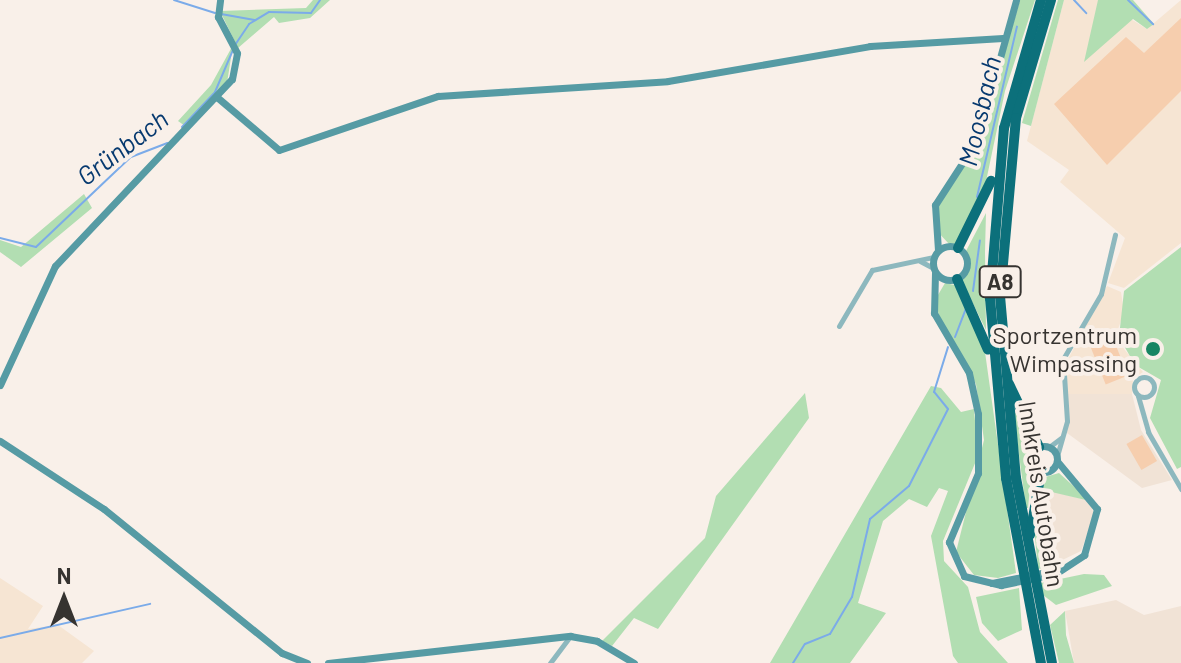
<!DOCTYPE html>
<meta charset="utf-8">
<style>
body{margin:0}
#map{position:relative;width:1181px;height:663px;overflow:hidden;background:#f9f0e9;font-family:Barlow,sans-serif}
div>[style]{position:absolute}
[style*='--x']{left:calc(var(--x)*1px);top:calc(var(--y)*1px);width:calc(var(--w)*1px);rotate:calc(var(--a)*1deg)}
.built>*{inset:0;background:#f1e3d6}
.industrial>*{inset:0;background:#f6e5d3}
.green>*{inset:0;background:#b2deb2}
.stream>*{height:2px;margin:-1px;padding:0 1px;transform-origin:1px;border-radius:1px;background:#7babe9}
.building>*{inset:0;background:#f6ceae;transform-origin:0 0}
.street>*{height:5px;margin:-2.5px;padding:0 2.5px;transform-origin:2.5px;border-radius:2.5px;background:#8db8be}
.street>.ring{margin:-2.5px;padding:0;box-sizing:content-box;background:none;border:5px solid #8db8be;border-radius:50%}
.secondary>*{height:7px;margin:-3.5px;padding:0 3.5px;transform-origin:3.5px;border-radius:3.5px;background:#569ba4}
.secondary>.ring{margin:-3.5px;padding:0;box-sizing:content-box;background:none;border:7px solid #569ba4;border-radius:50%}
.highway>*{height:10px;margin:-5px;padding:0 5px;transform-origin:5px;border-radius:5px;background:#0c707b}
.dots>*{width:22px;height:22px;translate:-50% -50%;box-sizing:border-box;border:4px solid #f9f0e9;border-radius:50%}
span{translate:-50% -50%;white-space:nowrap;text-align:center;line-height:1.15;-webkit-text-stroke:8px #f9f0e9;paint-order:stroke}
.shield-label span{padding:2px 6px;background:#f9f0e9;border:2px solid;border-radius:6px;-webkit-text-stroke-width:0}
.shield-label{font-size:22px;color:#363330;font-weight:700}
.poi-label{font-size:24px;color:#363330}
.right{translate:-100% -50%;text-align:right}
.street-label{font-size:24px;color:#363330}
.water-label{font-size:26px;color:#06396f;font-style:italic}
.north{position:absolute;left:24px;top:559px;width:80px;height:80px;-webkit-text-stroke:6px #f9f0e9;paint-order:stroke;rotate:0deg;font-size:22px;font-weight:700;line-height:32px;text-align:center;color:#363330}
.north::after{content:'';display:block;margin:auto;width:28px;height:36px;background:#363330;clip-path:polygon(50% 0,100% 100%,50% 72%,0 100%)}
</style>
<div id="map">
<div class="built">
<div style="clip-path:polygon(1068px 394px,1132px 394px,1141px 430px,1172px 480px,1142px 488px,1067px 433px)"></div>
<div style="clip-path:polygon(1043px 489px,1090px 501px,1094px 515px,1081px 551px,1048px 567px,1040px 536px)"></div>
<div style="clip-path:polygon(1116px 600px,1144px 615px,1181px 606px,1181px 663px,1074px 663px,1065px 611px)"></div>
</div>
<div class="industrial">
<div style="clip-path:polygon(1064px 0,1100px 0,1147px 29px,1181px 0,1181px 243px,1124px 288px,1108px 283px,1125px 238px,1060px 182px,1069px 170px,1027px 141px)"></div>
<div style="clip-path:polygon(1107px 286px,1121px 292px,1124px 312px,1115px 338px,1143px 372px,1133px 379px,1132px 394px,1068px 394px,1066px 363px)"></div>
<div style="clip-path:polygon(0 578px,43px 606px,28px 629px,58px 625px,94px 651px,82px 663px,0 663px)"></div>
</div>
<div class="green">
<div style="clip-path:polygon(313px 0,330px 0,310px 18px,279px 23px,274px 17px,238px 48px,220px 11px,306px 8px)"></div>
<div style="clip-path:polygon(1020px 0,1035px 0,1005px 91px,980px 210px,959px 244px,949px 244px,937px 231px,938px 204px,980px 140px)"></div>
<div style="clip-path:polygon(1058px 0,1064px 0,1031px 126px,1022px 123px)"></div>
<div style="clip-path:polygon(1098px 0,1133px 0,1154px 24px,1147px 29px,1133px 19px,1084px 62px)"></div>
<div style="clip-path:polygon(233px 45px,227px 83px,188px 128px,178px 121px,211px 85px)"></div>
<div style="clip-path:polygon(84px 194px,92px 208px,21px 267px,0 252px,0 240px,21px 247px)"></div>
<div style="clip-path:polygon(986px 213px,985px 252px,986px 330px,961px 279px,970px 266px,966px 251px)"></div>
<div style="clip-path:polygon(1181px 247px,1181px 467px,1177px 469px,1150px 418px,1161px 380px,1135px 365px,1119px 337px,1124px 291px)"></div>
<div style="clip-path:polygon(945px 283px,959px 286px,984px 345px,1016px 573px,998px 578px,974px 575px,956px 552px,984px 440px,976px 384px,939px 316px,935px 300px)"></div>
<div style="clip-path:polygon(931px 386px,941px 388px,961px 412px,974px 409px,978px 456px,943px 541px,944px 561px,968px 587px,980px 632px,1008px 663px,958px 663px,953px 656px,931px 536px,948px 491px,939px 488px,927px 507px,909px 499px,883px 521px,858px 603px,886px 613px,850px 663px,770px 663px)"></div>
<div style="clip-path:polygon(805px 393px,809px 418px,658px 629px,634px 618px,612px 646px,602px 641px,705px 538px,716px 496px)"></div>
<div style="clip-path:polygon(1013px 409px,1034px 447px,1028px 508px,1026px 508px)"></div>
<div style="clip-path:polygon(1059px 473px,1090px 501px,1043px 490px,1040px 536px,1048px 567px,1038px 569px,1033px 517px,1042px 478px)"></div>
<div style="clip-path:polygon(1084px 574px,1104px 575px,1112px 586px,1056px 605px,1043px 595px,1041px 583px)"></div>
<div style="clip-path:polygon(1019px 588px,1022px 630px,998px 641px,982px 623px,976px 597px)"></div>
<div style="clip-path:polygon(1065px 611px,1066px 635px,1074px 663px,1059px 663px,1050px 625px)"></div>
</div>
<div class="stream">
<div style="--x:174;--y:0;--w:43;--a:17.6"></div>
<div style="--x:1074;--y:0;--w:18;--a:47"></div>
<div style="--x:1128;--y:0;--w:35;--a:44"></div>
<div style="--x:221;--y:14;--w:34;--a:10"></div>
<div style="--x:235;--y:45;--w:25;--a:-56"></div>
<div style="--x:249;--y:24;--w:23;--a:-31"></div>
<div style="--x:269;--y:12;--w:42;--a:1.4"></div>
<div style="--x:311;--y:13;--w:16;--a:-55"></div>
<div style="--x:182;--y:127;--w:48;--a:-46.7"></div>
<div style="--x:215;--y:92;--w:46;--a:-66.8"></div>
<div style="--x:977;--y:197;--w:175;--a:-76.8"></div>
<div style="--x:0;--y:238;--w:37;--a:14"></div>
<div style="--x:36;--y:247;--w:131;--a:-43.5"></div>
<div style="--x:131;--y:157;--w:39;--a:-21"></div>
<div style="--x:973;--y:291;--w:51;--a:-82.2"></div>
<div style="--x:955;--y:337;--w:31;--a:-69"></div>
<div style="--x:0;--y:638;--w:154;--a:-12.8"></div>
<div style="--x:793;--y:663;--w:22;--a:-58"></div>
<div style="--x:805;--y:644;--w:27;--a:-22"></div>
<div style="--x:830;--y:634;--w:43;--a:-59.3"></div>
<div style="--x:852;--y:597;--w:80;--a:-77"></div>
<div style="--x:870;--y:519;--w:51;--a:-40.2"></div>
<div style="--x:909;--y:486;--w:86;--a:-63.1"></div>
<div style="--x:948;--y:409;--w:22;--a:-129"></div>
<div style="--x:934;--y:392;--w:47;--a:-72.7"></div>
</div>
<div class="building">
<div style="clip-path:polygon(1181px 18px,1181px 91px,1107px 165px,1054px 104px,1126px 37px,1144px 53px)"></div>
<div style="left:1110px;top:331px;width:48px;height:24px;rotate:68deg"></div>
<div style="left:1142px;top:435px;width:30px;height:18px;rotate:60deg"></div>
</div>
<div class="street">
<div style="--x:920;--y:261;--w:15;--a:28"></div>
<div style="--x:839;--y:326;--w:65;--a:-59.5"></div>
<div style="--x:872;--y:270;--w:62;--a:-12"></div>
<div class="ring" style="left:1134px;top:377px;width:15px;height:15px"></div>
<div style="--x:1138;--y:396;--w:37;--a:74"></div>
<div style="--x:1148;--y:432;--w:66;--a:59.9"></div>
<div style="--x:1049;--y:447;--w:15;--a:-37"></div>
<div style="--x:1057;--y:456;--w:36;--a:-74"></div>
<div style="--x:1067;--y:421;--w:62;--a:-93.7"></div>
<div style="--x:1063;--y:359;--w:75;--a:-59.7"></div>
<div style="--x:1101;--y:294;--w:61;--a:-76.7"></div>
<div style="--x:550;--y:663;--w:34;--a:-53"></div>
</div>
<div class="secondary">
<div style="--x:218;--y:98;--w:80;--a:40.4"></div>
<div style="--x:279;--y:150;--w:168;--a:-18.8"></div>
<div style="--x:438;--y:96;--w:230;--a:-3.7"></div>
<div style="--x:668;--y:81;--w:205;--a:-9.8"></div>
<div style="--x:870;--y:46;--w:133;--a:-3.4"></div>
<div class="ring" style="left:933px;top:246px;width:27px;height:27px"></div>
<div style="--x:938;--y:250;--w:45;--a:-93.8"></div>
<div style="--x:935;--y:205;--w:77;--a:-57.1"></div>
<div style="--x:977;--y:140;--w:145;--a:-74.4"></div>
<div style="--x:935;--y:273;--w:40;--a:91.4"></div>
<div style="--x:934;--y:313;--w:69;--a:59.7"></div>
<div style="--x:969;--y:373;--w:42;--a:77.6"></div>
<div style="--x:978;--y:414;--w:59;--a:90"></div>
<div style="--x:978;--y:473;--w:75;--a:112.8"></div>
<div style="--x:949;--y:542;--w:37;--a:66"></div>
<div style="--x:964;--y:576;--w:38;--a:14"></div>
<div style="--x:1001;--y:585;--w:55;--a:-11.5"></div>
<div style="--x:1055;--y:574;--w:35;--a:-33"></div>
<div style="--x:1084;--y:555;--w:48;--a:-74.2"></div>
<div style="--x:1097;--y:509;--w:62;--a:-129.8"></div>
<div style="--x:0;--y:385;--w:131;--a:-65.2"></div>
<div style="--x:55;--y:266;--w:257;--a:-46.6"></div>
<div style="--x:232;--y:79;--w:26;--a:-79"></div>
<div style="--x:237;--y:53;--w:41;--a:-117.8"></div>
<div style="--x:218;--y:17;--w:17;--a:-83"></div>
<div style="--x:0;--y:441;--w:124;--a:33.2"></div>
<div style="--x:104;--y:509;--w:229;--a:39"></div>
<div style="--x:282;--y:653;--w:27;--a:22"></div>
<div class="ring" style="left:1031px;top:446px;width:19px;height:19px"></div>
<div style="--x:992;--y:583;--w:70;--a:-11.5"></div>
<div style="--x:328;--y:663;--w:244;--a:-6.4"></div>
<div style="--x:570;--y:636;--w:27;--a:10"></div>
<div style="--x:597;--y:641;--w:43;--a:30.7"></div>
</div>
<div class="highway">
<div style="--x:1041;--y:0;--w:133;--a:106.1"></div>
<div style="--x:1004;--y:128;--w:171;--a:94.7"></div>
<div style="--x:990;--y:298;--w:181;--a:84.9"></div>
<div style="--x:1006;--y:478;--w:188;--a:79.3"></div>
<div style="--x:1051;--y:0;--w:123;--a:106.5"></div>
<div style="--x:1016;--y:118;--w:179;--a:95.1"></div>
<div style="--x:1000;--y:296;--w:183;--a:85"></div>
<div style="--x:1016;--y:478;--w:188;--a:79"></div>
<div style="--x:958;--y:248;--w:75;--a:-63.8"></div>
<div style="--x:957;--y:279;--w:77;--a:66.4"></div>
<div style="--x:1009;--y:384;--w:70;--a:64.5"></div>
<div style="--x:1030;--y:535;--w:64;--a:-80.1"></div>
</div>
<div class="dots">
<div style="left:1153px;top:349px;background:#178562"></div>
</div>
<div class="shield-label">
<span style="left:1000px;top:282px">A8</span>
</div>
<div class="poi-label">
<span class="right" style="left:1137px;top:349px">Sportzentrum<br>Wimpassing</span>
</div>
<div class="street-label">
<span style="left:1042px;top:494px;rotate:81deg">Innkreis Autobahn</span>
</div>
<div class="water-label">
<span style="left:979px;top:111px;rotate:-77deg">Moosbach</span>
<span style="left:122px;top:147px;rotate:-37deg">Grünbach</span>
</div>
<div class="north">N</div>
</div>
